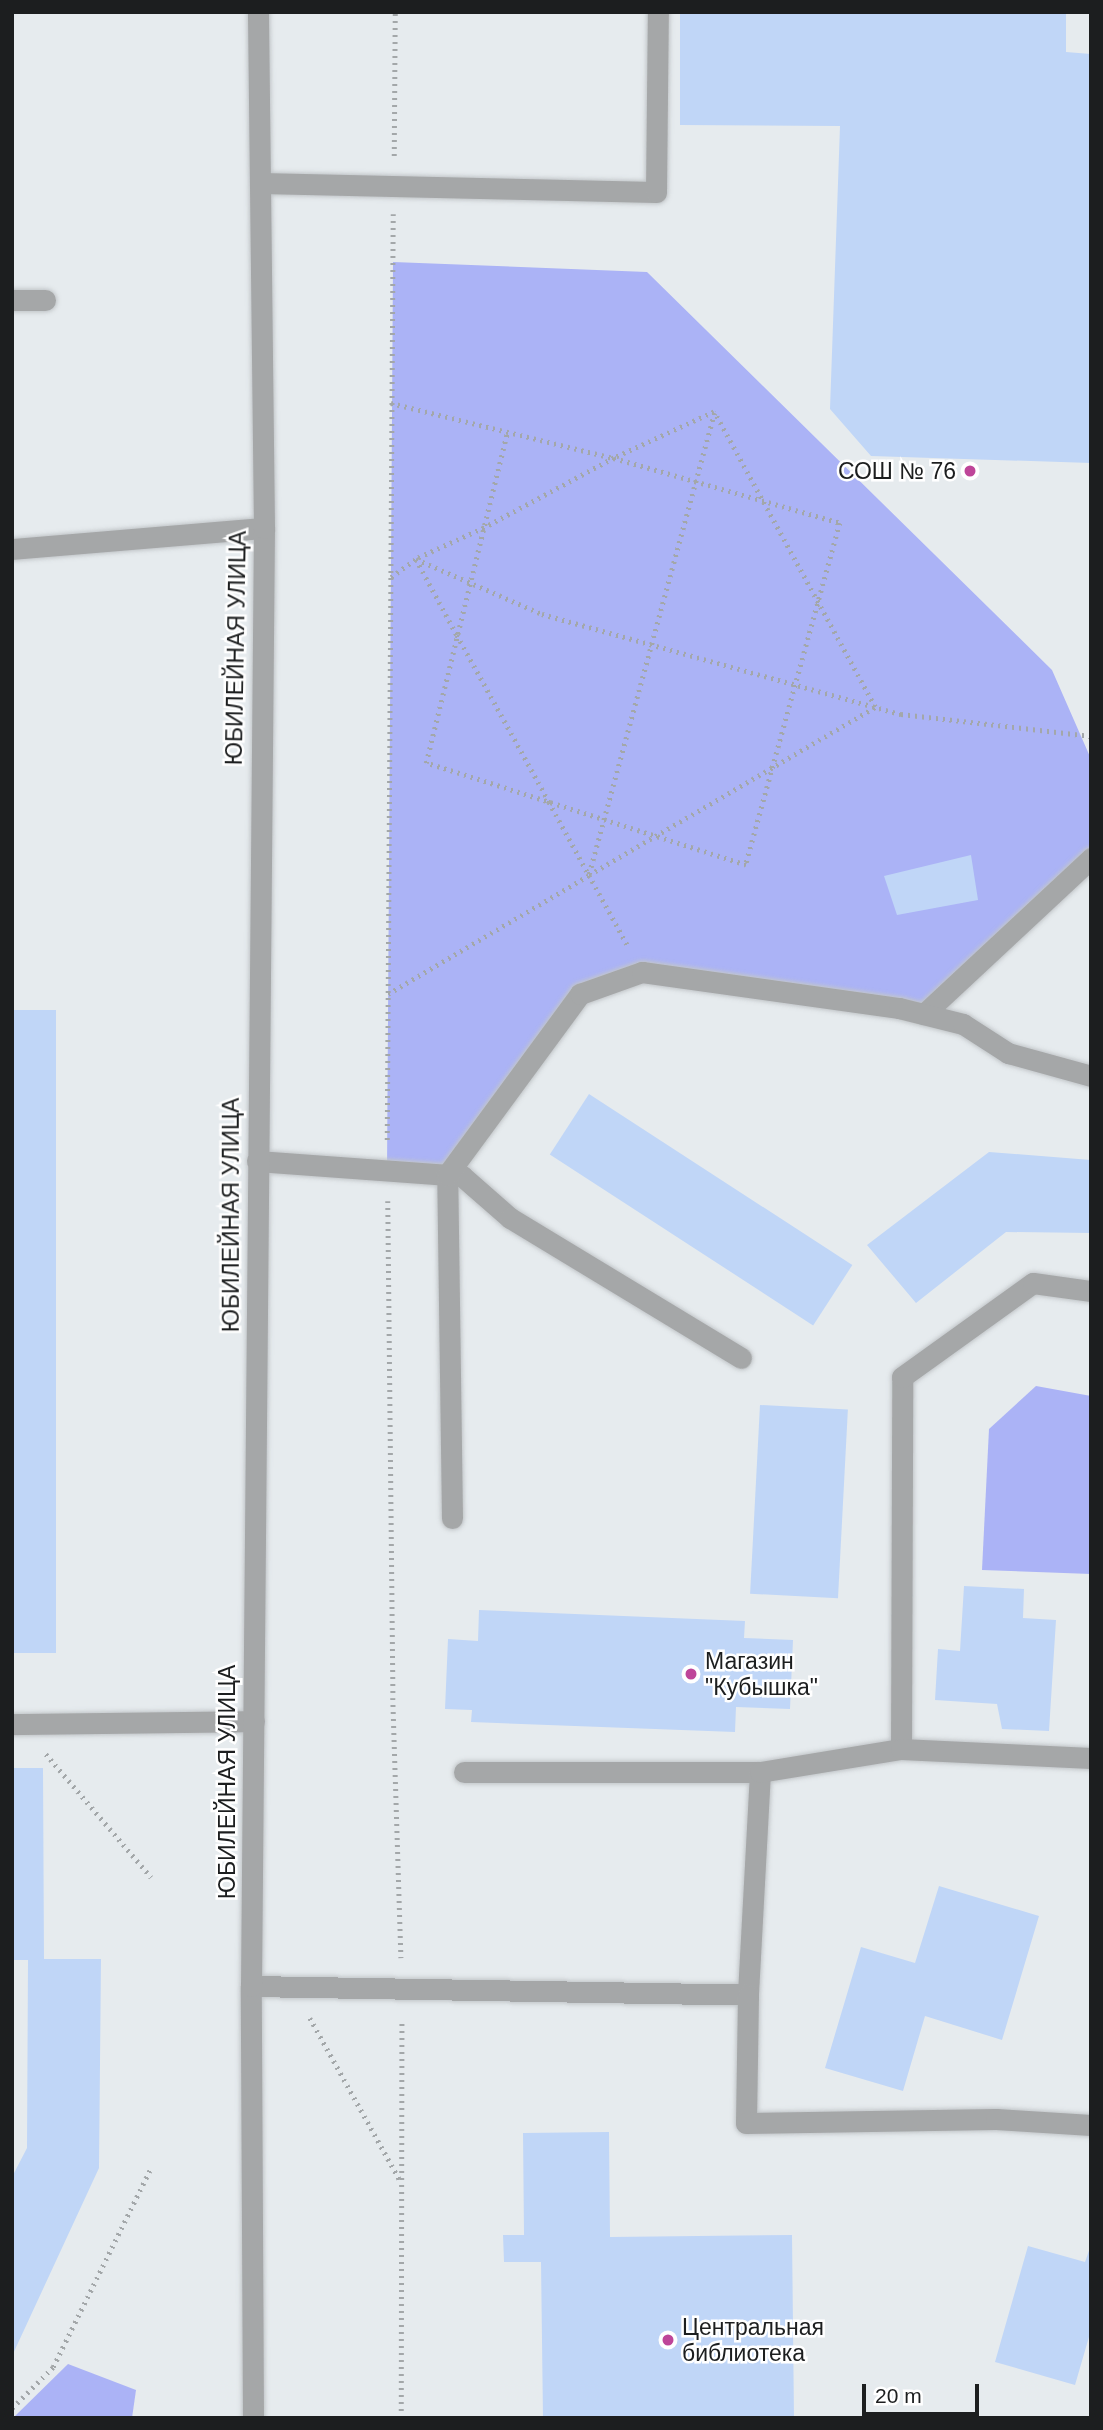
<!DOCTYPE html>
<meta charset="utf-8">
<style>
body{margin:0}
#map{position:relative;width:1103px;height:2430px;overflow:hidden;background:#e6ebee;font-family:Helvetica,sans-serif}
div>[style]{position:absolute}
[style*='--x']{left:calc(var(--x)*1px);top:calc(var(--y)*1px);width:calc(var(--w)*1px);rotate:calc(var(--a)*1deg)}
.green>*{inset:0;background:#abb3f6}
.building>*{inset:0;background:#c0d6f7;transform-origin:0 0}
.path>*{height:4.5px;margin-top:-2.25px;transform-origin:0;background:repeating-linear-gradient(90deg,#a3a7a9 0 2px,transparent 0 7px)}
.roads{filter:drop-shadow(0 0 2px #c2c6c9) drop-shadow(0 0 2px #c2c6c9)}
.minor>*{height:21px;margin:-10.5px;padding:0 10.5px;transform-origin:10.5px;border-radius:10.5px;background:#a5a7a8}
.dots>*{width:19px;height:19px;translate:-50% -50%;box-sizing:border-box;border:4px solid #fff;border-radius:50%}
span{translate:-50% -50%;white-space:nowrap;text-align:center;line-height:1.15;-webkit-text-stroke:5px #fff;paint-order:stroke}
.poi-label{font-size:23px;color:#1c1e1f}
.right{translate:-100% -50%;text-align:right}
.left{translate:0 -50%;text-align:left}
.street-label{font-size:23px;color:#1c1e1f}
.frame{position:absolute;inset:0;border:14px solid #1c1e1f;pointer-events:none}
.scale{position:absolute;left:862px;top:2384px;width:117px;height:32px;box-sizing:border-box;border:4px solid #1c1e1f;border-top:0;padding-left:9px;font-size:21px;line-height:24px;white-space:nowrap;color:#1c1e1f;-webkit-text-stroke:5px #fff;paint-order:stroke}
</style>
<div id="map">
<div class="green">
<div style="clip-path:polygon(393px 262px,647px 272px,1052px 670px,1091px 759px,1091px 858px,924px 1014px,642px 972px,580px 994px,447px 1175px,387px 1170px)"></div>
<div style="clip-path:polygon(1036px 1386px,1091px 1396px,1091px 1574px,982px 1570px,989px 1429px)"></div>
<div style="clip-path:polygon(68px 2364px,136px 2390px,132px 2418px,13px 2418px)"></div>
</div>
<div class="building">
<div style="clip-path:polygon(680px 12px,1066px 12px,1066px 52px,1091px 54px,1091px 463px,871px 456px,830px 409px,840px 126px,680px 125px)"></div>
<div style="clip-path:polygon(971px 855px,978px 900px,897px 915px,884px 876px)"></div>
<div style="left:12px;top:1010px;width:44px;height:643px"></div>
<div style="left:589px;top:1094px;width:314px;height:72px;rotate:33deg"></div>
<div style="clip-path:polygon(989px 1152px,1091px 1160px,1091px 1233px,1006px 1232px,916px 1303px,867px 1245px)"></div>
<div style="left:760px;top:1405px;width:88px;height:189px;rotate:3deg"></div>
<div style="clip-path:polygon(964px 1586px,1024px 1589px,1023px 1618px,1056px 1620px,1049px 1731px,1002px 1729px,997px 1704px,935px 1700px,938px 1649px,960px 1651px)"></div>
<div style="clip-path:polygon(479px 1610px,745px 1621px,744px 1638px,793px 1640px,790px 1709px,736px 1707px,735px 1732px,471px 1722px,472px 1710px,445px 1709px,448px 1639px,478px 1641px)"></div>
<div style="clip-path:polygon(12px 1768px,43px 1768px,44px 1959px,101px 1959px,99px 2168px,12px 2356px,12px 2177px,27px 2148px,28px 1960px,12px 1960px)"></div>
<div style="clip-path:polygon(939px 1886px,1039px 1916px,1002px 2040px,925px 2016px,903px 2091px,825px 2068px,861px 1947px,915px 1963px)"></div>
<div style="clip-path:polygon(609px 2132px,610px 2237px,792px 2235px,794px 2418px,543px 2418px,541px 2262px,504px 2262px,503px 2235px,524px 2235px,523px 2133px)"></div>
<div style="clip-path:polygon(1091px 2245px,1091px 2330px,1075px 2385px,995px 2362px,1028px 2246px,1085px 2262px)"></div>
</div>
<div class="path">
<div style="--x:394;--y:156;--w:144;--a:-89.6"></div>
<div style="--x:391;--y:403;--w:230;--a:13.9"></div>
<div style="--x:614;--y:458;--w:235;--a:16"></div>
<div style="--x:840;--y:523;--w:355;--a:105.4"></div>
<div style="--x:746;--y:865;--w:336;--a:-162.3"></div>
<div style="--x:426;--y:763;--w:339;--a:-76.2"></div>
<div style="--x:391;--y:577;--w:31;--a:-36"></div>
<div style="--x:416;--y:559;--w:137;--a:23.6"></div>
<div style="--x:542;--y:614;--w:373;--a:15.6"></div>
<div style="--x:901;--y:714;--w:191;--a:6.6"></div>
<div style="--x:589;--y:874;--w:478;--a:-74.8"></div>
<div style="--x:388;--y:994;--w:234;--a:-30.6"></div>
<div style="--x:589;--y:875;--w:332;--a:-30.4"></div>
<div style="--x:875;--y:707;--w:336;--a:-118.6"></div>
<div style="--x:714;--y:412;--w:110;--a:155.3"></div>
<div style="--x:614;--y:458;--w:148;--a:151.7"></div>
<div style="--x:484;--y:528;--w:75;--a:155.5"></div>
<div style="--x:416;--y:559;--w:86;--a:61.7"></div>
<div style="--x:457;--y:635;--w:191;--a:61.1"></div>
<div style="--x:549;--y:802;--w:83;--a:61.3"></div>
<div style="--x:589;--y:875;--w:81;--a:61.2"></div>
<div style="--x:387;--y:1140;--w:926;--a:-89.63"></div>
<div style="--x:388;--y:1201;--w:497;--a:89.4"></div>
<div style="--x:393;--y:1698;--w:260;--a:88.2"></div>
<div style="--x:46;--y:1754;--w:162;--a:49.5"></div>
<div style="--x:310;--y:2018;--w:188;--a:61"></div>
<div style="--x:12;--y:2408;--w:58;--a:-45"></div>
<div style="--x:53;--y:2367;--w:220;--a:-63.8"></div>
<div style="--x:401;--y:2418;--w:398;--a:-89.9"></div>
</div>
<div class="roads">
<div class="minor">
<div style="--x:260;--y:183;--w:396;--a:1.3"></div>
<div style="--x:656;--y:192;--w:180;--a:-89.4"></div>
<div style="--x:12;--y:300;--w:33;--a:0"></div>
<div style="--x:12;--y:549;--w:253;--a:-4.8"></div>
<div style="--x:924;--y:1014;--w:229;--a:-43"></div>
<div style="--x:257;--y:1161;--w:206;--a:4.2"></div>
<div style="--x:462;--y:1176;--w:64;--a:41.2"></div>
<div style="--x:510;--y:1218;--w:270;--a:31.2"></div>
<div style="--x:452;--y:1518;--w:343;--a:-90.8"></div>
<div style="--x:447;--y:1175;--w:225;--a:-53.7"></div>
<div style="--x:580;--y:994;--w:66;--a:-19.5"></div>
<div style="--x:642;--y:972;--w:260;--a:8"></div>
<div style="--x:899;--y:1008;--w:66;--a:14"></div>
<div style="--x:963;--y:1024;--w:54;--a:32.8"></div>
<div style="--x:1008;--y:1053;--w:86;--a:15.5"></div>
<div style="--x:12;--y:1724;--w:242;--a:-0.7"></div>
<div style="--x:901;--y:1749;--w:372;--a:-89.8"></div>
<div style="--x:902;--y:1377;--w:161;--a:-35.7"></div>
<div style="--x:1033;--y:1283;--w:59;--a:7.9"></div>
<div style="--x:464;--y:1772;--w:296;--a:0"></div>
<div style="--x:760;--y:1772;--w:223;--a:93.1"></div>
<div style="--x:760;--y:1772;--w:143;--a:-9.3"></div>
<div style="--x:901;--y:1749;--w:190;--a:2.7"></div>
<div style="--x:251;--y:1986;--w:497;--a:1"></div>
<div style="--x:748;--y:1995;--w:128;--a:90.9"></div>
<div style="--x:746;--y:2123;--w:250;--a:-0.9"></div>
<div style="--x:996;--y:2119;--w:95;--a:3.6"></div>
<div style="--x:253;--y:2418;--w:432;--a:-90.3"></div>
<div style="--x:251;--y:1986;--w:1458;--a:-89.49"></div>
<div style="--x:264;--y:528;--w:516;--a:-90.67"></div>
</div>
</div>
<div class="dots">
<div style="left:970px;top:471px;background:#be4599"></div>
<div style="left:691px;top:1674px;background:#be4599"></div>
<div style="left:668px;top:2340px;background:#be4599"></div>
</div>
<div class="poi-label">
<span class="right" style="left:956px;top:471px">СОШ № 76</span>
<span class="left" style="left:705px;top:1674px">Магазин<br>"Кубышка"</span>
<span class="left" style="left:682px;top:2340px">Центральная<br>библиотека</span>
</div>
<div class="street-label">
<span style="left:236px;top:648px;rotate:-89deg">ЮБИЛЕЙНАЯ УЛИЦА</span>
<span style="left:231px;top:1215px;rotate:-90deg">ЮБИЛЕЙНАЯ УЛИЦА</span>
<span style="left:227px;top:1782px;rotate:-90deg">ЮБИЛЕЙНАЯ УЛИЦА</span>
</div>
<div class="frame"></div>
<div class="scale">20 m</div>
</div>
